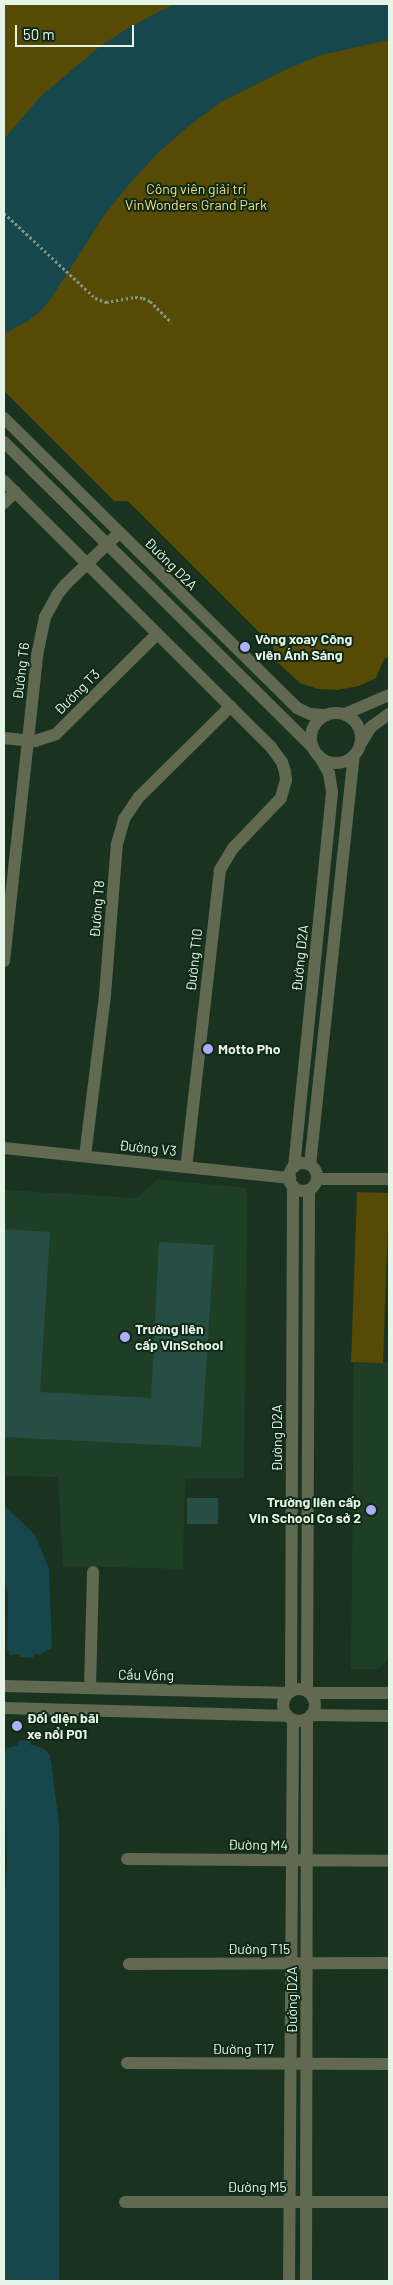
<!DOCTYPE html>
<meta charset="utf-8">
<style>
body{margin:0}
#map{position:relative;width:393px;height:2285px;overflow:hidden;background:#1a3320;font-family:Barlow,sans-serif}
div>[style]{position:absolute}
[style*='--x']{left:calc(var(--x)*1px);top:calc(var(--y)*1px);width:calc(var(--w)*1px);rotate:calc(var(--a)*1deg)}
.built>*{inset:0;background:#1e3e26}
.green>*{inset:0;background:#574a05;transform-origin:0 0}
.water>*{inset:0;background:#15474c}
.building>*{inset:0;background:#274e45;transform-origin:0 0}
.path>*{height:3px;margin-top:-1.5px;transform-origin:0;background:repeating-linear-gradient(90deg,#829686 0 2.5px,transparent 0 5px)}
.minor>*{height:12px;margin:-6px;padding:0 6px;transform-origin:6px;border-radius:6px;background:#616951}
.minor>.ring{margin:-6px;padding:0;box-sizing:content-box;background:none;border:12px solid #616951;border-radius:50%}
.dots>*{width:14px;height:14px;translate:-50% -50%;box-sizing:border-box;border:2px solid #102917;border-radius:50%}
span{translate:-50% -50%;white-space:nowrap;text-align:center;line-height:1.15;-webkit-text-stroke:4px #102917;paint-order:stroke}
.park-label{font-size:14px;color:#f3dd7f}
.street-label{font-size:14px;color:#e5f4e7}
.poi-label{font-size:14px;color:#e5f4e7;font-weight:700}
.left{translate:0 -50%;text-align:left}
.right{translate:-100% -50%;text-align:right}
.frame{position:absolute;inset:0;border:5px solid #e5f4e7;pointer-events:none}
.scale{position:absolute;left:15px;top:25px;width:119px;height:22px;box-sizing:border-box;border:2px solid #e5f4e7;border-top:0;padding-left:6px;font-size:15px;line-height:18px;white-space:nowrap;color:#e5f4e7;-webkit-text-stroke:4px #102917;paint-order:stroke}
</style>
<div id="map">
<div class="built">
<div style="clip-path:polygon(158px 1179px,247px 1188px,244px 1478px,185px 1478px,183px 1569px,63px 1566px,58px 1477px,4px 1476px,4px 1190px,137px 1198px)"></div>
<div style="clip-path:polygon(354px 1362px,389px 1362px,389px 1659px,378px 1669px,351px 1669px)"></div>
</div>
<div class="green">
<div style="clip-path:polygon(4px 4px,389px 4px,389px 657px,384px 659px,376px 678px,359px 686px,337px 690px,318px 689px,300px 683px,276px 661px,273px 646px,128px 501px,114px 501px,4px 391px)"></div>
<div style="left:357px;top:1192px;width:32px;height:170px;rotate:2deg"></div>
</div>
<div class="water">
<div style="clip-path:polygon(174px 4px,389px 4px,389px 40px,321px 55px,287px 69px,221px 102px,190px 125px,160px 151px,131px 182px,105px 214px,52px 297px,41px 311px,28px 321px,4px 334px,4px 139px,41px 96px,98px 48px,128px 28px)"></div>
<div style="clip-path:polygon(4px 1505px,35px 1535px,49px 1569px,52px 1648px,39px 1655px,34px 1654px,33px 1658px,20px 1657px,19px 1654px,10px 1655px,7px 1649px,8px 1595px,4px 1576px)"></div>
<div style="clip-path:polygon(19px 1740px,30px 1741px,31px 1745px,43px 1748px,50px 1755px,59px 1823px,59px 2281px,4px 2281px,4px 1902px,7px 1864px,4px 1754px,7px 1748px,18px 1745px)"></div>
</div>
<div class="building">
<div style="clip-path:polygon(4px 1229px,50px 1232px,40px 1392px,151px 1398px,159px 1242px,214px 1245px,201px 1447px,4px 1437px)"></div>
<div style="left:187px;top:1498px;width:31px;height:26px"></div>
</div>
<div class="path">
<div style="--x:4;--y:213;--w:125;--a:43"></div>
<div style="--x:95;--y:298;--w:12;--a:20"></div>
<div style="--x:106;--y:302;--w:29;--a:-10"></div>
<div style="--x:135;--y:297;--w:8;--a:7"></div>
<div style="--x:143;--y:298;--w:8;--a:23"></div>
<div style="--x:150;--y:301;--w:30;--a:45"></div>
</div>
<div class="minor">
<div style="--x:4;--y:418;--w:412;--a:44.7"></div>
<div style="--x:297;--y:708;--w:14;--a:25"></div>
<div style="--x:310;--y:714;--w:16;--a:4"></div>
<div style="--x:4;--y:442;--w:435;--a:44.7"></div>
<div style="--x:4;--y:481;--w:377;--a:44.9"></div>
<div style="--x:271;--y:747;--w:19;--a:54"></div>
<div style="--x:282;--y:762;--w:10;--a:73"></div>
<div style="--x:285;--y:772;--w:8;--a:83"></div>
<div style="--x:286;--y:780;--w:19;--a:106"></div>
<div style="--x:281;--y:798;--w:69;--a:133.8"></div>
<div style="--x:233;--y:848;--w:26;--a:121"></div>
<div style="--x:220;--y:870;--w:299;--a:96.5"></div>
<div style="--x:4;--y:503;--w:16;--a:-45"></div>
<div class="ring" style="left:311px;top:713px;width:38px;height:38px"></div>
<div style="--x:345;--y:714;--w:48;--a:-23.4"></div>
<div style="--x:4;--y:738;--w:31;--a:6"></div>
<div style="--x:35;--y:741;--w:22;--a:-18"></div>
<div style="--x:56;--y:734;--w:142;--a:-44.7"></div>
<div style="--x:361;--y:743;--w:19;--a:-58"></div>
<div style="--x:371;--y:727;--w:22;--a:-36"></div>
<div style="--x:4;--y:961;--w:308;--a:-83.8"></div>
<div style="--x:37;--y:655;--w:39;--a:-78"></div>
<div style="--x:45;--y:617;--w:25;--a:-61"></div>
<div style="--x:57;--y:595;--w:14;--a:-51"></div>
<div style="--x:66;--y:584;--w:74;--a:-43.9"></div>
<div style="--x:4;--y:1148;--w:288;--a:6"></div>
<div style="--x:85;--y:1156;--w:162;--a:-82.9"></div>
<div style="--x:105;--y:995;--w:151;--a:-85.5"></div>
<div style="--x:117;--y:844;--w:26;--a:-74"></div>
<div style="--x:124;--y:819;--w:27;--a:-56"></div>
<div style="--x:139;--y:797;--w:129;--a:-44.7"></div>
<div class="ring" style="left:289px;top:1163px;width:16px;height:16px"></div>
<div style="--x:310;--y:1165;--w:412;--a:-83.9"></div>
<div style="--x:294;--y:1167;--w:377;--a:-84.2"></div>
<div style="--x:332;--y:792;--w:19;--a:-99"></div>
<div style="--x:329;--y:773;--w:20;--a:-120"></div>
<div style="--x:317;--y:1179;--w:72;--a:0"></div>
<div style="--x:4;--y:1686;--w:283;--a:1.4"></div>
<div style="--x:90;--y:1688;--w:116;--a:-88.5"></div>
<div class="ring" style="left:283px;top:1689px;width:20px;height:20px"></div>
<div style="--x:291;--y:1691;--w:505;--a:-89.77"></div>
<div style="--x:307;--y:1691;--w:501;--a:-89.77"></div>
<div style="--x:310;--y:1693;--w:79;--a:0"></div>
<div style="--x:4;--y:1708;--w:282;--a:1.6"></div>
<div style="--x:311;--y:1715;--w:78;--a:0.7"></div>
<div style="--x:127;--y:1859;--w:262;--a:0.4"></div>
<div style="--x:129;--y:1964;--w:260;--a:-0.2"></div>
<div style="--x:127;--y:2063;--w:262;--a:0.2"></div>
<div style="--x:125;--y:2202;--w:264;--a:0"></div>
<div style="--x:289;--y:2281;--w:561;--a:-89.59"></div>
<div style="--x:306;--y:2281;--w:562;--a:-89.9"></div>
</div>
<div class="dots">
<div style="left:245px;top:647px;background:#afaefa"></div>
<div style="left:208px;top:1049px;background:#afaefa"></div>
<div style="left:125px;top:1337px;background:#afaefa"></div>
<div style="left:371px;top:1510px;background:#afaefa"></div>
<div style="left:17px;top:1726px;background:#afaefa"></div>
</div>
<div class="park-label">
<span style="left:196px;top:197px">Công viên giải trí<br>VinWonders Grand Park</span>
</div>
<div class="street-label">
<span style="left:171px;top:564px;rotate:45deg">Đường D2A</span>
<span style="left:21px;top:671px;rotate:-83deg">Đường T6</span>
<span style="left:77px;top:692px;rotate:-45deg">Đường T3</span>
<span style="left:97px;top:909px;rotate:-85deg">Đường T8</span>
<span style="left:300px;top:958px;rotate:-84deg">Đường D2A</span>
<span style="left:194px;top:960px;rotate:-84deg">Đường T10</span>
<span style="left:148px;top:1148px;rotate:6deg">Đường V3</span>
<span style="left:277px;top:1438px;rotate:-90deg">Đường D2A</span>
<span style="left:146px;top:1675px;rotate:1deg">Cầu Vồng</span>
<span style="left:258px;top:1845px;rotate:1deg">Đường M4</span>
<span style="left:259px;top:1949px">Đường T15</span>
<span style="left:292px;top:2000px;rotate:-90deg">Đường D2A</span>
<span style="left:243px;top:2049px">Đường T17</span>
<span style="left:257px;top:2187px">Đường M5</span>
</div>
<div class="poi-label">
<span class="left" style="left:255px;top:647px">Vòng xoay Công<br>viên Ánh Sáng</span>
<span class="left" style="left:218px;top:1049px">Motto Pho</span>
<span class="left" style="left:135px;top:1337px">Trường liên<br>cấp VinSchool</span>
<span class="right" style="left:361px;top:1510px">Trường liên cấp<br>Vin School Cơ sở 2</span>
<span class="left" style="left:27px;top:1726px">Đối diện bãi<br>xe nổi P01</span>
</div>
<div class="frame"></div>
<div class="scale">50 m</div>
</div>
